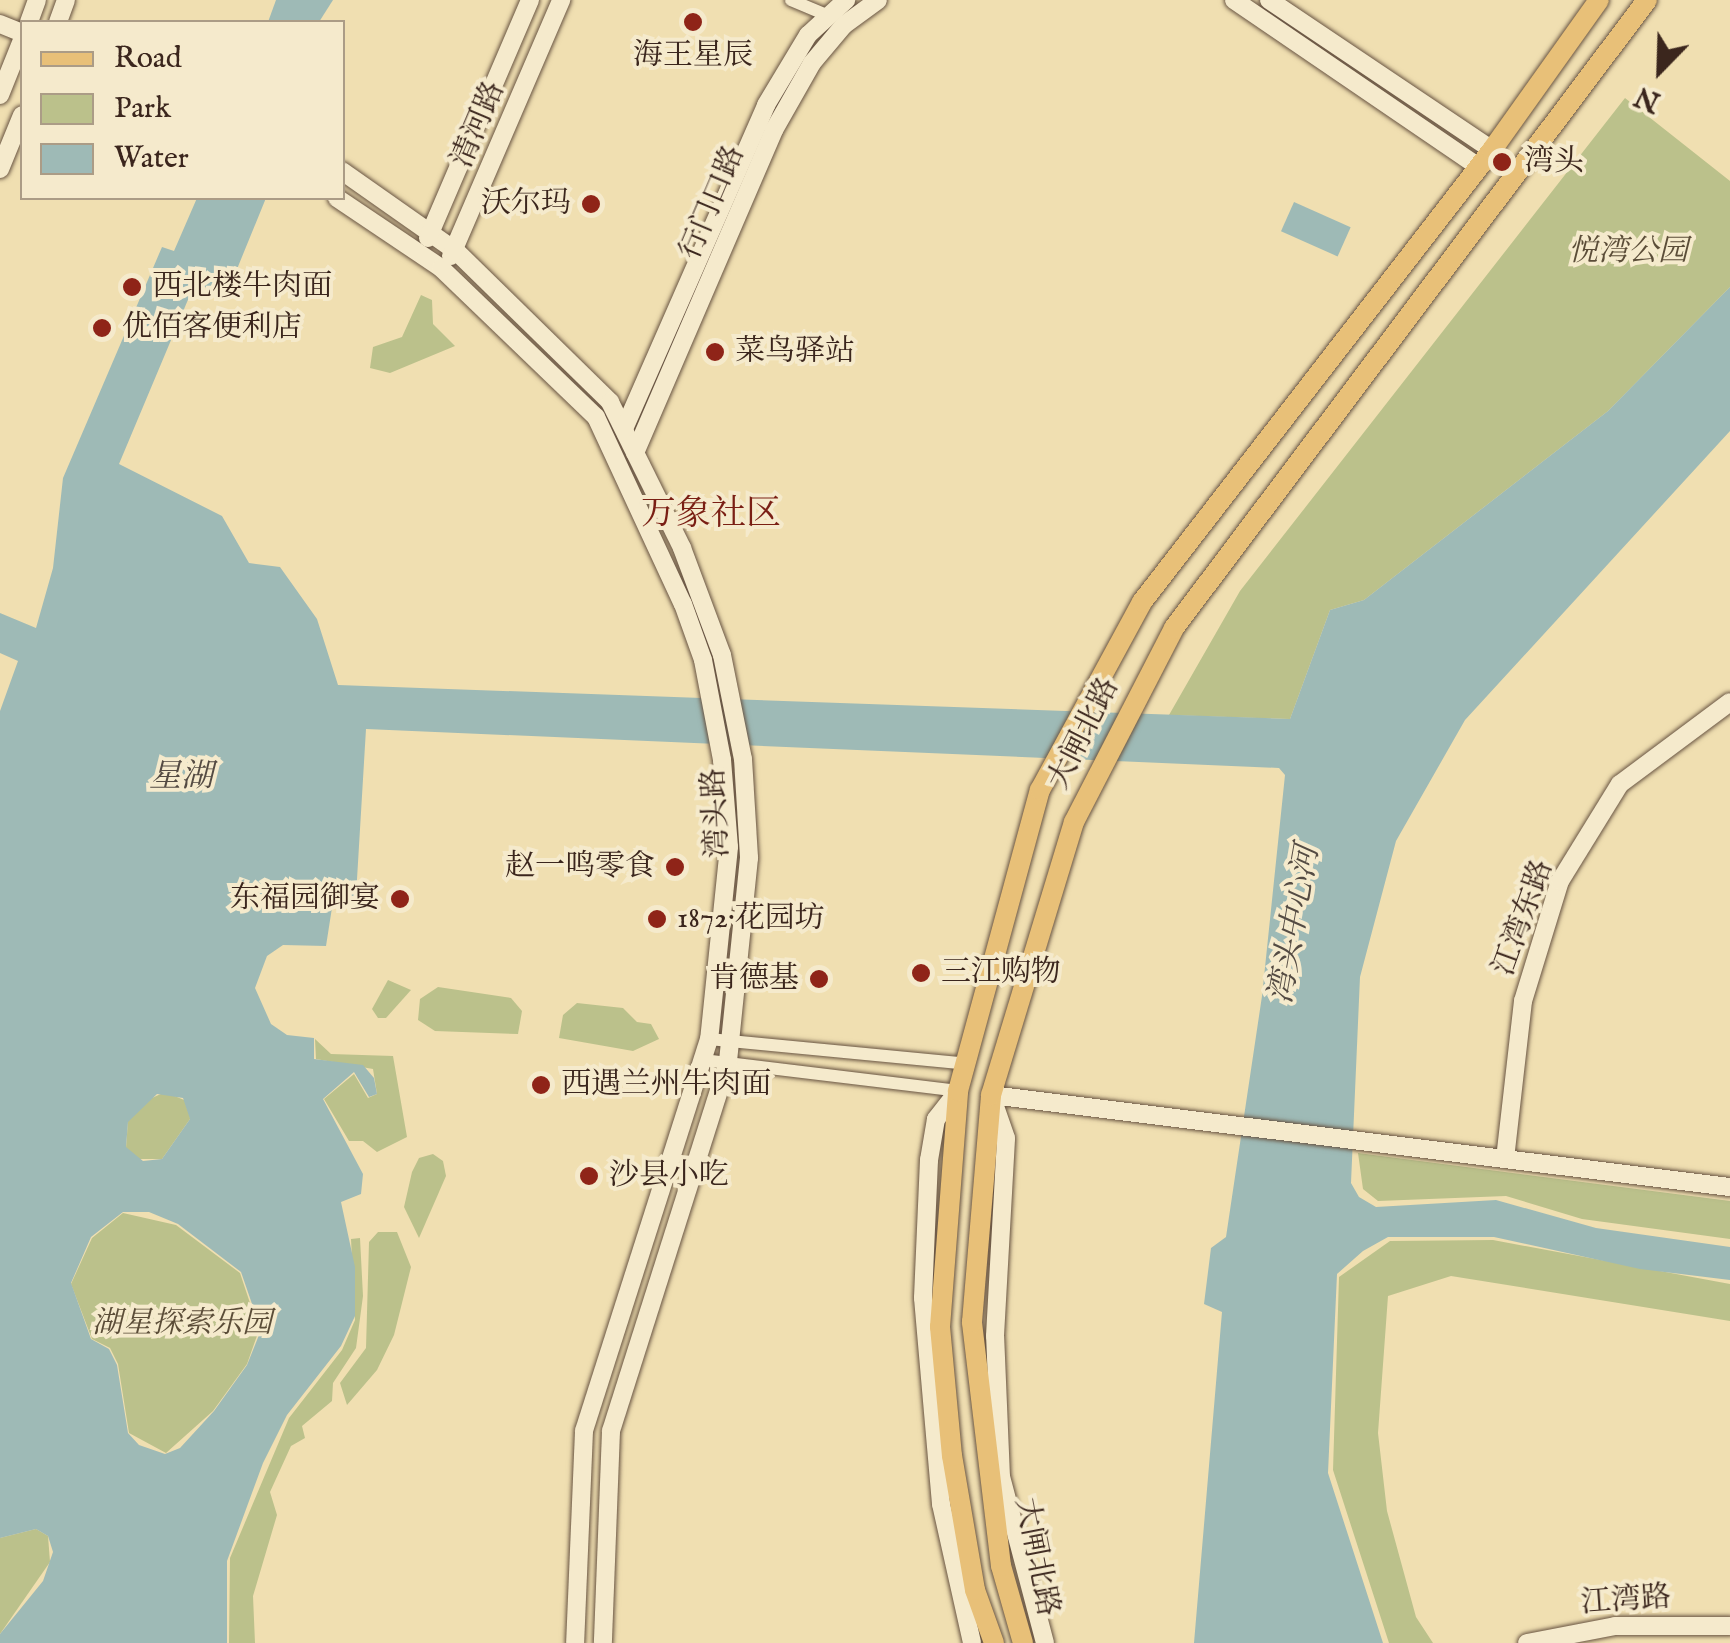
<!DOCTYPE html>
<meta charset="utf-8">
<style>
body{margin:0}
#map{position:relative;width:1730px;height:1643px;overflow:hidden;background:#f0dfb1;font-family:"IM FELL English","Noto Serif SC",serif}
div>[style]{position:absolute}
[style*='--x']{left:calc(var(--x)*1px);top:calc(var(--y)*1px);width:calc(var(--w)*1px);rotate:calc(var(--a)*1deg)}
.green>*{inset:0;background:#bbc18b}
.water>*{inset:0;background:#9ebab6;transform-origin:0 0}
.roads{filter:drop-shadow(0 0 2px #685442) drop-shadow(0 0 2px #685442)}
.street>*{height:12px;margin:-6px;padding:0 6px;transform-origin:6px;border-radius:6px;background:#f5eacc}
.secondary>*{height:18px;margin:-9px;padding:0 9px;transform-origin:9px;border-radius:9px;background:#f5eacc}
.primary>*{height:20px;margin:-10px;padding:0 10px;transform-origin:10px;border-radius:10px;background:#e8c078}
.dots>*{width:28px;height:28px;translate:-50% -50%;box-sizing:border-box;border:5px solid #f5eacc;border-radius:50%}
span{translate:-50% -50%;white-space:nowrap;text-align:center;line-height:1.15;-webkit-text-stroke:8px #f5eacc;paint-order:stroke}
.poi-label{font-size:30px;color:#3b261d}
.left{translate:0 -50%;text-align:left}
.right{translate:-100% -50%;text-align:right}
.street-label{font-size:30px;color:#3b261d}
.park-label{font-size:30px;color:#5b4d38;font-style:italic}
.water-label{font-size:32px;color:#544b43;font-style:italic}
.quarter-label{font-size:35px;color:#7a1f14}
.legend{position:absolute;left:20px;top:20px;width:325px;height:180px;box-sizing:border-box;background:#f5eacc;border:2px solid #ab9c86;margin:0;padding:12px 18px;list-style:none;font-size:30px;color:#3b261d}
.legend li{display:flex;align-items:center;gap:20px;height:50px}
.legend b{width:50px;border:2px solid #ab9c86}
.north{position:absolute;left:1610px;top:20px;width:100px;height:100px;-webkit-text-stroke:8px #f5eacc;paint-order:stroke;rotate:203deg;font-size:28px;font-weight:700;line-height:40px;text-align:center;color:#3b261d}
.north::after{content:'';display:block;margin:auto;width:35px;height:45px;background:#3b261d;clip-path:polygon(50% 0,100% 100%,50% 72%,0 100%)}
</style>
<div id="map">
<div class="green">
<div style="clip-path:polygon(1625px 98px,1730px 181px,1730px 287px,1608px 411px,1364px 600px,1330px 610px,1290px 719px,1169px 715px,1240px 591px)"></div>
<div style="clip-path:polygon(421px 295px,432px 300px,433px 324px,455px 346px,390px 373px,370px 368px,373px 347px,402px 337px)"></div>
<div style="clip-path:polygon(388px 980px,411px 990px,386px 1018px,378px 1018px,372px 1009px)"></div>
<div style="clip-path:polygon(438px 987px,511px 998px,522px 1011px,518px 1034px,435px 1031px,418px 1020px,420px 999px)"></div>
<div style="clip-path:polygon(577px 1003px,623px 1008px,637px 1022px,651px 1024px,659px 1039px,633px 1051px,559px 1038px,563px 1015px)"></div>
<div style="clip-path:polygon(315px 1039px,331px 1054px,393px 1056px,407px 1137px,377px 1152px,363px 1141px,349px 1141px,324px 1099px,354px 1074px,368px 1098px,377px 1094px,373px 1069px,316px 1059px)"></div>
<div style="clip-path:polygon(165px 1092px,189px 1102px,190px 1119px,162px 1159px,135px 1159px,126px 1148px,128px 1121px,139px 1104px)"></div>
<div style="clip-path:polygon(1358px 1153px,1730px 1201px,1730px 1239px,1582px 1219px,1506px 1196px,1378px 1201px,1363px 1189px)"></div>
<div style="clip-path:polygon(433px 1154px,443px 1161px,446px 1176px,419px 1238px,404px 1207px,412px 1172px,419px 1158px)"></div>
<div style="clip-path:polygon(123px 1213px,176px 1225px,240px 1273px,259px 1330px,247px 1364px,213px 1411px,166px 1453px,129px 1433px,118px 1364px,110px 1348px,92px 1339px,71px 1284px,92px 1238px)"></div>
<div style="clip-path:polygon(378px 1232px,397px 1232px,411px 1267px,394px 1335px,377px 1370px,347px 1405px,340px 1383px,366px 1348px,369px 1242px)"></div>
<div style="clip-path:polygon(360px 1238px,363px 1296px,356px 1348px,333px 1383px,332px 1401px,302px 1426px,305px 1438px,291px 1446px,270px 1492px,277px 1515px,253px 1596px,255px 1643px,229px 1643px,230px 1558px,289px 1418px,342px 1350px,355px 1320px,351px 1239px)"></div>
<div style="clip-path:polygon(1493px 1240px,1730px 1284px,1730px 1321px,1451px 1276px,1388px 1296px,1378px 1433px,1387px 1511px,1416px 1617px,1433px 1643px,1389px 1643px,1333px 1470px,1339px 1277px,1390px 1241px)"></div>
<div style="clip-path:polygon(36px 1529px,48px 1536px,50px 1562px,0 1634px,0 1538px)"></div>
</div>
<div class="water">
<div style="clip-path:polygon(276px 0,333px 0,319px 22px,268px 22px)"></div>
<div style="clip-path:polygon(evenodd,197px 198px,266px 198px,226px 296px,195px 283px,119px 464px,222px 516px,249px 563px,280px 567px,317px 619px,338px 685px,1290px 719px,1330px 610px,1364px 600px,1608px 411px,1730px 287px,1730px 431px,1465px 720px,1396px 841px,1360px 977px,1351px 1183px,1359px 1197px,1376px 1207px,1496px 1200px,1596px 1228px,1730px 1247px,1730px 1280px,1640px 1269px,1494px 1237px,1388px 1237px,1363px 1251px,1337px 1274px,1328px 1473px,1383px 1643px,1194px 1643px,1222px 1312px,1204px 1304px,1211px 1248px,1226px 1237px,1262px 996px,1285px 775px,1279px 768px,366px 729px,356px 896px,334px 895px,326px 946px,283px 945px,267px 956px,255px 988px,271px 1024px,287px 1035px,314px 1038px,314px 1059px,363px 1065px,374px 1078px,377px 1094px,369px 1097px,354px 1072px,323px 1099px,363px 1174px,361px 1194px,341px 1202px,355px 1267px,355px 1316px,341px 1346px,287px 1415px,263px 1463px,227px 1561px,227px 1643px,0 1643px,0 1634px,43px 1581px,53px 1552px,48px 1536px,36px 1529px,0 1538px,0 711px,18px 661px,0 653px,0 613px,36px 628px,53px 568px,63px 478px,162px 247px,174px 251px,197px 198px,157px 1094px,183px 1098px,190px 1119px,162px 1159px,143px 1161px,126px 1147px,128px 1122px,157px 1094px,197px 198px,123px 1212px,149px 1212px,178px 1224px,241px 1272px,261px 1330px,247px 1365px,214px 1411px,180px 1448px,165px 1454px,139px 1445px,128px 1433px,117px 1365px,109px 1349px,91px 1339px,71px 1283px,91px 1237px,123px 1212px)"></div>
<div style="left:1294px;top:202px;width:62px;height:32px;rotate:24deg"></div>
</div>
<div class="roads">
<div class="street">
<div style="--x:791;--y:0;--w:41;--a:22.8"></div>
<div style="--x:709;--y:1039;--w:259;--a:5.5"></div>
<div style="--x:703;--y:1060;--w:257;--a:6.9"></div>
</div>
<div class="secondary">
<div style="--x:1234;--y:0;--w:297;--a:34.3"></div>
<div style="--x:1269;--y:0;--w:269;--a:33.9"></div>
<div style="--x:29;--y:22;--w:23;--a:-70"></div>
<div style="--x:58;--y:22;--w:23;--a:-70"></div>
<div style="--x:0;--y:24;--w:24;--a:22"></div>
<div style="--x:0;--y:95;--w:59;--a:-68.2"></div>
<div style="--x:0;--y:169;--w:58;--a:-67.8"></div>
<div style="--x:342;--y:171;--w:139;--a:35.1"></div>
<div style="--x:456;--y:251;--w:216;--a:44.4"></div>
<div style="--x:610;--y:402;--w:163;--a:63.7"></div>
<div style="--x:682;--y:548;--w:114;--a:69.5"></div>
<div style="--x:722;--y:655;--w:106;--a:78.6"></div>
<div style="--x:743;--y:759;--w:99;--a:86.5"></div>
<div style="--x:749;--y:858;--w:205;--a:95.9"></div>
<div style="--x:728;--y:1062;--w:387;--a:107.6"></div>
<div style="--x:611;--y:1431;--w:212;--a:92.2"></div>
<div style="--x:337;--y:198;--w:125;--a:33.9"></div>
<div style="--x:441;--y:268;--w:215;--a:43.9"></div>
<div style="--x:596;--y:417;--w:206;--a:65.1"></div>
<div style="--x:683;--y:604;--w:59;--a:70.3"></div>
<div style="--x:703;--y:660;--w:102;--a:79.2"></div>
<div style="--x:722;--y:760;--w:87;--a:85.4"></div>
<div style="--x:729;--y:847;--w:193;--a:95.9"></div>
<div style="--x:709;--y:1039;--w:411;--a:107.7"></div>
<div style="--x:584;--y:1431;--w:212;--a:92.4"></div>
<div style="--x:428;--y:238;--w:259;--a:-66.8"></div>
<div style="--x:451;--y:256;--w:279;--a:-66.7"></div>
<div style="--x:624;--y:429;--w:354;--a:-66.3"></div>
<div style="--x:766;--y:105;--w:82;--a:-59"></div>
<div style="--x:808;--y:35;--w:52;--a:-42.6"></div>
<div style="--x:635;--y:453;--w:352;--a:-66.7"></div>
<div style="--x:774;--y:130;--w:77;--a:-60.4"></div>
<div style="--x:812;--y:63;--w:50;--a:-49.9"></div>
<div style="--x:844;--y:25;--w:42;--a:-36.3"></div>
<div style="--x:958;--y:1091;--w:36;--a:128"></div>
<div style="--x:936;--y:1119;--w:42;--a:99.7"></div>
<div style="--x:929;--y:1160;--w:138;--a:92.5"></div>
<div style="--x:923;--y:1298;--w:207;--a:85"></div>
<div style="--x:941;--y:1504;--w:142;--a:77.4"></div>
<div style="--x:1505;--y:1159;--w:159;--a:-83.5"></div>
<div style="--x:1523;--y:1001;--w:126;--a:-72.9"></div>
<div style="--x:1560;--y:881;--w:114;--a:-58.3"></div>
<div style="--x:1620;--y:784;--w:137;--a:-36.7"></div>
<div style="--x:1045;--y:1643;--w:172;--a:-104.8"></div>
<div style="--x:1001;--y:1477;--w:141;--a:-92.4"></div>
<div style="--x:995;--y:1336;--w:198;--a:-86.8"></div>
<div style="--x:1006;--y:1138;--w:46;--a:-109.2"></div>
<div style="--x:991;--y:1095;--w:745;--a:7.1"></div>
<div style="--x:1527;--y:1643;--w:90;--a:-10.9"></div>
<div style="--x:1615;--y:1626;--w:115;--a:0"></div>
</div>
<div class="primary">
<div style="--x:994;--y:1643;--w:56;--a:-109.7"></div>
<div style="--x:975;--y:1590;--w:136;--a:-99.7"></div>
<div style="--x:952;--y:1456;--w:130;--a:-95.3"></div>
<div style="--x:940;--y:1327;--w:237;--a:-85.6"></div>
<div style="--x:958;--y:1091;--w:312;--a:-74.8"></div>
<div style="--x:1040;--y:790;--w:214;--a:-61.5"></div>
<div style="--x:1142;--y:602;--w:572;--a:-52.25"></div>
<div style="--x:1492;--y:150;--w:184;--a:-54.5"></div>
<div style="--x:1023;--y:1643;--w:80;--a:-105.9"></div>
<div style="--x:1001;--y:1566;--w:246;--a:-96.8"></div>
<div style="--x:972;--y:1322;--w:228;--a:-85.2"></div>
<div style="--x:991;--y:1095;--w:285;--a:-73.1"></div>
<div style="--x:1074;--y:822;--w:218;--a:-62.7"></div>
<div style="--x:1174;--y:628;--w:786;--a:-53.01"></div>
</div>
</div>
<div class="dots">
<div style="left:693px;top:22px;background:#8f2418"></div>
<div style="left:1502px;top:162px;background:#8f2418"></div>
<div style="left:591px;top:204px;background:#8f2418"></div>
<div style="left:132px;top:287px;background:#8f2418"></div>
<div style="left:102px;top:328px;background:#8f2418"></div>
<div style="left:715px;top:352px;background:#8f2418"></div>
<div style="left:675px;top:867px;background:#8f2418"></div>
<div style="left:400px;top:899px;background:#8f2418"></div>
<div style="left:657px;top:919px;background:#8f2418"></div>
<div style="left:921px;top:973px;background:#8f2418"></div>
<div style="left:819px;top:979px;background:#8f2418"></div>
<div style="left:541px;top:1085px;background:#8f2418"></div>
<div style="left:589px;top:1176px;background:#8f2418"></div>
</div>
<div class="poi-label">
<span style="left:693px;top:56px">海王星辰</span>
<span class="left" style="left:1524px;top:162px">湾头</span>
<span class="right" style="left:571px;top:204px">沃尔玛</span>
<span class="left" style="left:152px;top:287px">西北楼牛肉面</span>
<span class="left" style="left:122px;top:328px">优佰客便利店</span>
<span class="left" style="left:735px;top:352px">菜鸟驿站</span>
<span class="right" style="left:655px;top:867px">赵一鸣零食</span>
<span class="right" style="left:380px;top:899px">东福园御宴</span>
<span class="left" style="left:677px;top:919px">1872·花园坊</span>
<span class="left" style="left:941px;top:973px">三江购物</span>
<span class="right" style="left:799px;top:979px">肯德基</span>
<span class="left" style="left:561px;top:1085px">西遇兰州牛肉面</span>
<span class="left" style="left:609px;top:1176px">沙县小吃</span>
</div>
<div class="street-label">
<span style="left:479px;top:125px;rotate:-67deg">清河路</span>
<span style="left:713px;top:203px;rotate:-67deg">行门口路</span>
<span style="left:1084px;top:734px;rotate:-63deg">大闸北路</span>
<span style="left:717px;top:813px;rotate:-93deg">湾头路</span>
<span style="left:1524px;top:918px;rotate:-70deg">江湾东路</span>
<span style="left:1036px;top:1557px;rotate:79deg">大闸北路</span>
<span style="left:1626px;top:1601px;rotate:-4deg">江湾路</span>
</div>
<div class="park-label">
<span style="left:1628px;top:252px">悦湾公园</span>
<span style="left:182px;top:1324px">湖星探索乐园</span>
</div>
<div class="water-label">
<span style="left:181px;top:778px">星湖</span>
<span style="left:1296px;top:925px;rotate:-80deg">湾头中心河</span>
</div>
<div class="quarter-label">
<span style="left:711px;top:515px">万象社区</span>
</div>
<ul class="legend">
<li><b style="height:12px;background:#e8c078"></b>Road</li>
<li><b style="height:28px;background:#bbc18b"></b>Park</li>
<li><b style="height:28px;background:#9ebab6"></b>Water</li>
</ul>
<div class="north">N</div>
</div>
